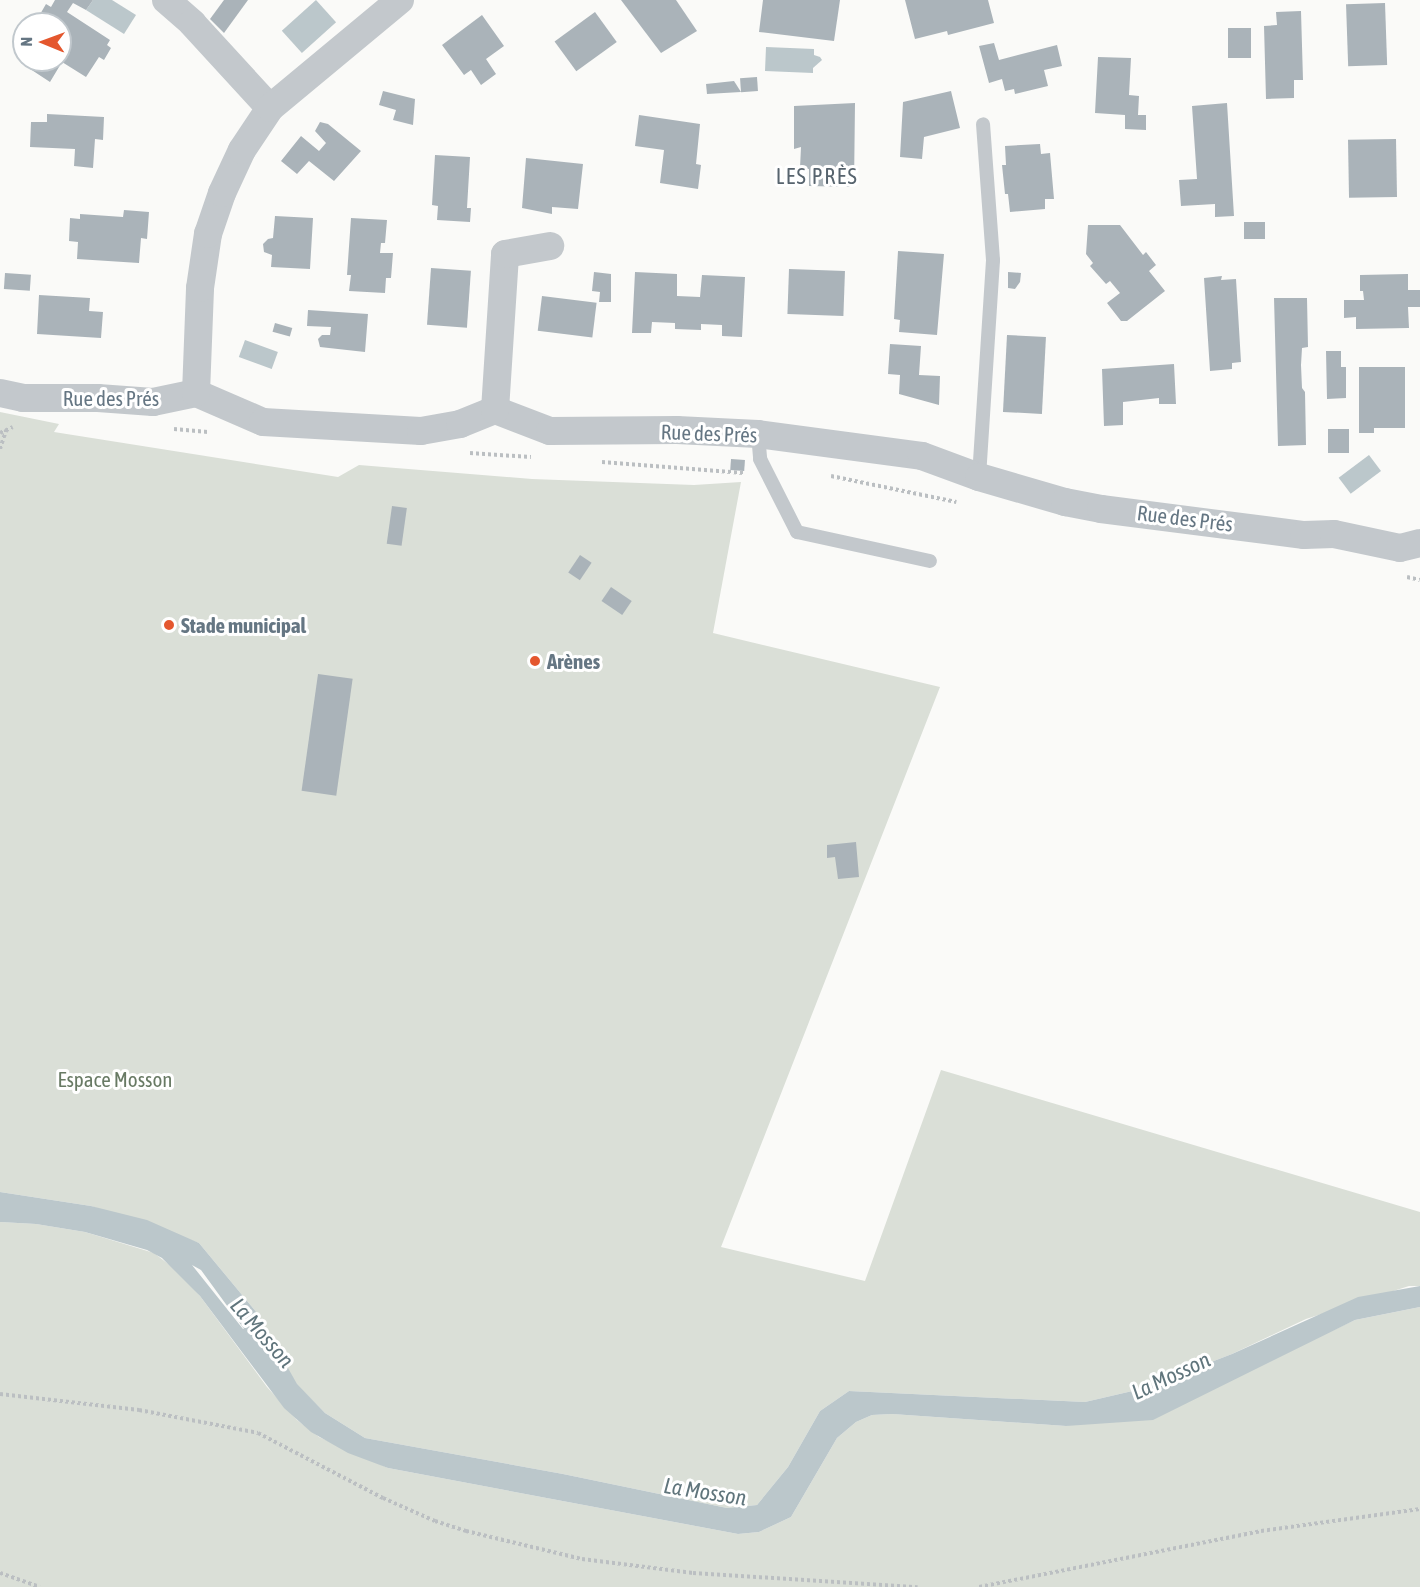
<!DOCTYPE html>
<meta charset="utf-8">
<style>
body{margin:0}
#map{position:relative;width:1420px;height:1587px;overflow:hidden;background:#fafaf8;font-family:"Asap Condensed",sans-serif}
div>[style]{position:absolute}
[style*='--x']{left:calc(var(--x)*1px);top:calc(var(--y)*1px);width:calc(var(--w)*1px);rotate:calc(var(--a)*1deg)}
.green>*{inset:0;background:#dadfd7}
.water>*{inset:0;background:#bbc7cb;transform-origin:0 0}
.building>*{inset:0;background:#aab3b9;transform-origin:0 0}
.path>*{height:4px;margin-top:-2px;transform-origin:0;background:repeating-linear-gradient(90deg,#bbbfc2 0 3px,transparent 0 6px)}
.service>*{height:14px;margin:-7px;padding:0 7px;transform-origin:7px;border-radius:7px;background:#c3c8cc}
.minor>*{height:28px;margin:-14px;padding:0 14px;transform-origin:14px;border-radius:14px;background:#c3c8cc}
.dots>*{width:16px;height:16px;translate:-50% -50%;box-sizing:border-box;border:3px solid #fff;border-radius:50%}
span{translate:-50% -50%;white-space:nowrap;text-align:center;line-height:1.15;-webkit-text-stroke:6px #fff;paint-order:stroke}
.street-label{font-size:21px;color:#657683}
.poi-label{font-size:21px;color:#657683;font-weight:700}
.left{translate:0 -50%;text-align:left}
.park-label{font-size:21px;color:#687a64}
.neighbourhood-label{font-size:22px;color:#57646e;letter-spacing:1.5px}
.water-label{font-size:22px;color:#60757c;font-style:italic}
.north{position:absolute;left:12px;top:12px;width:60px;height:60px;box-sizing:border-box;background:#fff;border:2px solid #c1c8cd;border-radius:50%;rotate:271deg;font-size:16px;font-weight:700;line-height:24px;text-align:center;color:#657683}
.north::after{content:'';display:block;margin:auto;width:21px;height:27px;background:#e4572e;clip-path:polygon(50% 0,100% 100%,50% 72%,0 100%)}
</style>
<div id="map">
<div class="green">
<div style="clip-path:polygon(0 412px,59px 424px,54px 432px,338px 477px,359px 465px,532px 479px,694px 485px,741px 482px,713px 633px,940px 687px,721px 1247px,865px 1281px,941px 1070px,1420px 1212px,1420px 1286px,1409px 1286px,1306px 1319px,1232px 1354px,1141px 1389px,1085px 1402px,849px 1391px,820px 1411px,788px 1467px,757px 1505px,727px 1508px,563px 1474px,365px 1438px,325px 1413px,296px 1384px,257px 1313px,199px 1243px,91px 1206px,0 1192px)"></div>
<div style="clip-path:polygon(0 1222px,36px 1224px,85px 1232px,154px 1253px,180px 1273px,200px 1296px,267px 1387px,297px 1420px,319px 1437px,388px 1468px,738px 1534px,759px 1532px,791px 1517px,837px 1438px,856px 1422px,872px 1415px,892px 1414px,1066px 1426px,1278px 1356px,1355px 1320px,1420px 1307px,1420px 1587px,0 1587px)"></div>
</div>
<div class="water">
<div style="clip-path:polygon(93px 0,112px 0,136px 15px,124px 34px,86px 10px)"></div>
<div style="left:316px;top:0;width:30px;height:46px;rotate:48deg"></div>
<div style="clip-path:polygon(766px 47px,814px 49px,814px 55px,820px 57px,822px 60px,813px 68px,813px 73px,765px 71px)"></div>
<div style="left:245px;top:340px;width:35px;height:18px;rotate:20deg"></div>
<div style="left:1369px;top:455px;width:20px;height:38px;rotate:53deg"></div>
<div style="clip-path:polygon(evenodd,0 1192px,91px 1206px,147px 1220px,199px 1243px,257px 1313px,297px 1384px,325px 1413px,365px 1438px,563px 1474px,727px 1508px,757px 1505px,788px 1467px,820px 1411px,849px 1391px,1085px 1402px,1141px 1389px,1232px 1354px,1358px 1297px,1420px 1286px,1420px 1307px,1355px 1320px,1153px 1420px,1066px 1426px,892px 1414px,872px 1415px,856px 1422px,837px 1438px,791px 1517px,759px 1532px,738px 1534px,388px 1468px,348px 1453px,311px 1432px,284px 1408px,200px 1296px,162px 1258px,147px 1250px,85px 1232px,36px 1224px,0 1222px,0 1192px,192px 1265px,201px 1270px,244px 1329px,243px 1329px,192px 1265px)"></div>
</div>
<div class="building">
<div style="clip-path:polygon(55px 0,93px 0,86px 10px,73px 3px,67px 12px,110px 40px,107px 45px,111px 48px,104px 60px,99px 57px,86px 77px,62px 62px,50px 82px,21px 63px,23px 60px,60px 60px,60px 24px,35px 23px,46px 4px,51px 7px)"></div>
<div style="clip-path:polygon(224px 0,248px 0,224px 33px,210px 19px)"></div>
<div style="clip-path:polygon(621px 0,676px 0,697px 31px,661px 53px)"></div>
<div style="clip-path:polygon(763px 0,840px 0,834px 41px,759px 32px)"></div>
<div style="clip-path:polygon(905px 0,988px 0,994px 23px,948px 35px,947px 31px,915px 39px)"></div>
<div style="left:1385px;top:3px;width:62px;height:39px;rotate:88deg"></div>
<div style="clip-path:polygon(1301px 11px,1303px 80px,1294px 80px,1294px 98px,1266px 99px,1264px 26px,1277px 25px,1276px 12px)"></div>
<div style="left:595px;top:12px;width:37px;height:50px;rotate:54deg"></div>
<div style="clip-path:polygon(482px 15px,504px 46px,486px 59px,496px 74px,481px 85px,471px 70px,464px 75px,442px 45px)"></div>
<div style="left:1251px;top:28px;width:30px;height:23px;rotate:90deg"></div>
<div style="clip-path:polygon(24px 38px,24px 53px,18px 49px)"></div>
<div style="clip-path:polygon(994px 43px,999px 60px,1057px 45px,1062px 66px,1044px 70px,1048px 86px,1015px 94px,1014px 89px,1005px 91px,1002px 79px,989px 83px,979px 46px)"></div>
<div style="clip-path:polygon(1098px 57px,1131px 58px,1129px 95px,1139px 96px,1138px 115px,1146px 115px,1146px 130px,1125px 129px,1125px 115px,1095px 113px)"></div>
<div style="left:757px;top:77px;width:14px;height:17px;rotate:86deg"></div>
<div style="clip-path:polygon(734px 81px,741px 92px,707px 94px,706px 84px)"></div>
<div style="clip-path:polygon(383px 91px,415px 99px,413px 125px,393px 120px,396px 110px,379px 105px)"></div>
<div style="clip-path:polygon(951px 91px,960px 128px,924px 137px,922px 159px,900px 157px,903px 102px)"></div>
<div style="clip-path:polygon(855px 103px,854px 187px,809px 186px,809px 169px,800px 168px,801px 147px,794px 149px,794px 106px)"></div>
<div style="clip-path:polygon(1227px 103px,1234px 216px,1215px 217px,1215px 204px,1181px 206px,1179px 180px,1197px 179px,1192px 106px)"></div>
<div style="clip-path:polygon(47px 114px,104px 117px,103px 140px,95px 139px,93px 168px,74px 166px,75px 149px,30px 147px,31px 122px,47px 122px)"></div>
<div style="clip-path:polygon(639px 115px,700px 124px,696px 164px,701px 165px,698px 189px,660px 183px,664px 150px,635px 146px)"></div>
<div style="clip-path:polygon(320px 122px,328px 124px,361px 151px,334px 181px,309px 161px,297px 174px,281px 161px,301px 136px,319px 151px,326px 143px,315px 131px)"></div>
<div style="left:1396px;top:139px;width:58px;height:48px;rotate:89deg"></div>
<div style="clip-path:polygon(1040px 144px,1041px 154px,1050px 153px,1054px 199px,1045px 199px,1045px 209px,1010px 212px,1008px 194px,1005px 194px,1002px 165px,1006px 165px,1005px 146px)"></div>
<div style="clip-path:polygon(435px 155px,470px 157px,467px 208px,471px 208px,470px 222px,437px 220px,438px 206px,432px 205px)"></div>
<div style="clip-path:polygon(526px 158px,583px 164px,578px 209px,552px 207px,552px 214px,522px 208px)"></div>
<div style="clip-path:polygon(124px 210px,149px 212px,147px 239px,141px 238px,139px 263px,77px 259px,78px 242px,69px 241px,70px 218px,80px 219px,80px 214px,123px 217px)"></div>
<div style="clip-path:polygon(275px 216px,313px 218px,310px 269px,271px 267px,272px 255px,264px 252px,263px 244px,268px 239px,273px 238px)"></div>
<div style="clip-path:polygon(351px 218px,387px 220px,385px 243px,381px 243px,380px 253px,393px 253px,391px 278px,386px 278px,385px 293px,349px 291px,351px 275px,347px 275px)"></div>
<div style="left:1244px;top:222px;width:21px;height:17px"></div>
<div style="clip-path:polygon(1088px 225px,1120px 225px,1143px 255px,1146px 252px,1156px 265px,1149px 271px,1165px 291px,1127px 321px,1121px 321px,1107px 303px,1120px 293px,1110px 281px,1106px 284px,1090px 266px,1093px 263px,1086px 254px)"></div>
<div style="clip-path:polygon(898px 251px,944px 254px,937px 335px,899px 332px,900px 320px,894px 319px)"></div>
<div style="left:431px;top:268px;width:40px;height:57px;rotate:4deg"></div>
<div style="left:789px;top:269px;width:56px;height:45px;rotate:2deg"></div>
<div style="clip-path:polygon(594px 272px,611px 274px,611px 302px,599px 302px,600px 292px,592px 291px)"></div>
<div style="clip-path:polygon(635px 272px,677px 274px,677px 296px,700px 297px,702px 275px,745px 277px,742px 337px,722px 336px,722px 325px,701px 324px,701px 330px,675px 329px,675px 323px,652px 322px,651px 333px,632px 333px)"></div>
<div style="clip-path:polygon(1008px 272px,1021px 273px,1020px 282px,1015px 289px,1008px 288px)"></div>
<div style="left:5px;top:273px;width:26px;height:16px;rotate:4deg"></div>
<div style="clip-path:polygon(1408px 274px,1408px 290px,1420px 290px,1420px 307px,1408px 307px,1409px 328px,1356px 329px,1356px 317px,1344px 318px,1344px 300px,1364px 300px,1363px 291px,1360px 291px,1360px 275px)"></div>
<div style="clip-path:polygon(1222px 276px,1221px 280px,1236px 279px,1241px 362px,1232px 363px,1232px 369px,1210px 371px,1204px 278px)"></div>
<div style="clip-path:polygon(39px 295px,90px 298px,89px 311px,103px 312px,101px 338px,37px 334px)"></div>
<div style="left:542px;top:296px;width:55px;height:35px;rotate:7deg"></div>
<div style="clip-path:polygon(1274px 298px,1307px 298px,1308px 347px,1302px 348px,1301px 365px,1302px 388px,1305px 392px,1306px 445px,1278px 446px)"></div>
<div style="clip-path:polygon(308px 310px,368px 314px,365px 352px,320px 347px,318px 339px,322px 335px,330px 335px,331px 327px,307px 326px)"></div>
<div style="left:275px;top:323px;width:18px;height:9px;rotate:16deg"></div>
<div style="left:1007px;top:335px;width:39px;height:77px;rotate:3deg"></div>
<div style="clip-path:polygon(890px 344px,921px 346px,919px 375px,940px 376px,939px 405px,899px 394px,900px 375px,888px 374px)"></div>
<div style="clip-path:polygon(1326px 351px,1341px 351px,1341px 367px,1346px 367px,1346px 398px,1327px 399px)"></div>
<div style="clip-path:polygon(1174px 364px,1176px 404px,1159px 404px,1159px 398px,1123px 402px,1123px 425px,1104px 426px,1102px 369px)"></div>
<div style="clip-path:polygon(1359px 367px,1405px 367px,1405px 428px,1374px 428px,1374px 433px,1359px 433px)"></div>
<div style="left:1328px;top:429px;width:21px;height:24px"></div>
<div style="left:731px;top:459px;width:14px;height:11px;rotate:4deg"></div>
<div style="left:392px;top:506px;width:15px;height:38px;rotate:8deg"></div>
<div style="left:580px;top:555px;width:14px;height:21px;rotate:34deg"></div>
<div style="left:611px;top:587px;width:25px;height:17px;rotate:34deg"></div>
<div style="left:318px;top:674px;width:35px;height:118px;rotate:8deg"></div>
<div style="clip-path:polygon(856px 842px,859px 877px,838px 879px,835px 857px,827px 858px,827px 845px)"></div>
</div>
<div class="path">
<div style="--x:174;--y:429;--w:34;--a:5"></div>
<div style="--x:0;--y:433;--w:14;--a:-25"></div>
<div style="--x:0;--y:449;--w:20;--a:-72"></div>
<div style="--x:470;--y:453;--w:61;--a:3.8"></div>
<div style="--x:602;--y:462;--w:142;--a:4.4"></div>
<div style="--x:831;--y:476;--w:128;--a:11.7"></div>
<div style="--x:1407;--y:577;--w:13;--a:13"></div>
<div style="--x:0;--y:1394;--w:140;--a:6.6"></div>
<div style="--x:139;--y:1410;--w:121;--a:10.9"></div>
<div style="--x:258;--y:1433;--w:141;--a:27.5"></div>
<div style="--x:383;--y:1498;--w:57;--a:23.9"></div>
<div style="--x:435;--y:1521;--w:33;--a:18"></div>
<div style="--x:466;--y:1531;--w:119;--a:13.6"></div>
<div style="--x:582;--y:1559;--w:112;--a:7.2"></div>
<div style="--x:693;--y:1573;--w:225;--a:3.6"></div>
<div style="--x:0;--y:1573;--w:42;--a:19.3"></div>
<div style="--x:979;--y:1587;--w:288;--a:-11.2"></div>
<div style="--x:1261;--y:1531;--w:161;--a:-7.9"></div>
</div>
<div class="service">
<div style="--x:758;--y:434;--w:25;--a:85"></div>
<div style="--x:760;--y:459;--w:82;--a:63.1"></div>
<div style="--x:797;--y:532;--w:136;--a:12.3"></div>
<div style="--x:979;--y:477;--w:217;--a:-86.3"></div>
<div style="--x:993;--y:260;--w:136;--a:-94.2"></div>
</div>
<div class="minor">
<div style="--x:166;--y:0;--w:35;--a:41"></div>
<div style="--x:192;--y:23;--w:115;--a:47.5"></div>
<div style="--x:0;--y:393;--w:24;--a:12"></div>
<div style="--x:23;--y:398;--w:75;--a:0"></div>
<div style="--x:98;--y:398;--w:55;--a:4.2"></div>
<div style="--x:153;--y:402;--w:44;--a:-11.8"></div>
<div style="--x:196;--y:393;--w:73;--a:23.4"></div>
<div style="--x:263;--y:422;--w:158;--a:3.3"></div>
<div style="--x:421;--y:431;--w:40;--a:-10"></div>
<div style="--x:460;--y:424;--w:38;--a:-22"></div>
<div style="--x:495;--y:410;--w:59;--a:20.9"></div>
<div style="--x:550;--y:431;--w:127;--a:-0.5"></div>
<div style="--x:677;--y:430;--w:81;--a:2.8"></div>
<div style="--x:758;--y:434;--w:165;--a:7.6"></div>
<div style="--x:922;--y:456;--w:61;--a:20.2"></div>
<div style="--x:979;--y:477;--w:90;--a:16.2"></div>
<div style="--x:1065;--y:502;--w:37;--a:11"></div>
<div style="--x:1101;--y:509;--w:205;--a:7.3"></div>
<div style="--x:1304;--y:535;--w:30;--a:-2"></div>
<div style="--x:1334;--y:534;--w:67;--a:12"></div>
<div style="--x:1400;--y:548;--w:21;--a:-14"></div>
<div style="--x:196;--y:393;--w:105;--a:-87.8"></div>
<div style="--x:200;--y:288;--w:55;--a:-81.6"></div>
<div style="--x:208;--y:234;--w:43;--a:-71.1"></div>
<div style="--x:222;--y:193;--w:47;--a:-65.1"></div>
<div style="--x:242;--y:150;--w:50;--a:-56.3"></div>
<div style="--x:270;--y:108;--w:169;--a:-39.7"></div>
<div style="--x:495;--y:410;--w:156;--a:-86.3"></div>
<div style="--x:505;--y:254;--w:46;--a:-10.1"></div>
</div>
<div class="dots">
<div style="left:169px;top:625px;background:#e4572e"></div>
<div style="left:535px;top:661px;background:#e4572e"></div>
</div>
<div class="street-label">
<span style="left:111px;top:398px">Rue des Prés</span>
<span style="left:709px;top:433px;rotate:2deg">Rue des Prés</span>
<span style="left:1185px;top:518px;rotate:7deg">Rue des Prés</span>
</div>
<div class="poi-label">
<span class="left" style="left:181px;top:625px">Stade municipal</span>
<span class="left" style="left:547px;top:661px">Arènes</span>
</div>
<div class="park-label">
<span style="left:115px;top:1079px">Espace Mosson</span>
</div>
<div class="neighbourhood-label">
<span style="left:817px;top:177px">LES PRÈS</span>
</div>
<div class="water-label">
<span style="left:262px;top:1333px;rotate:49deg">La Mosson</span>
<span style="left:1171px;top:1376px;rotate:-25deg">La Mosson</span>
<span style="left:705px;top:1492px;rotate:9deg">La Mosson</span>
</div>
<div class="north">N</div>
</div>
